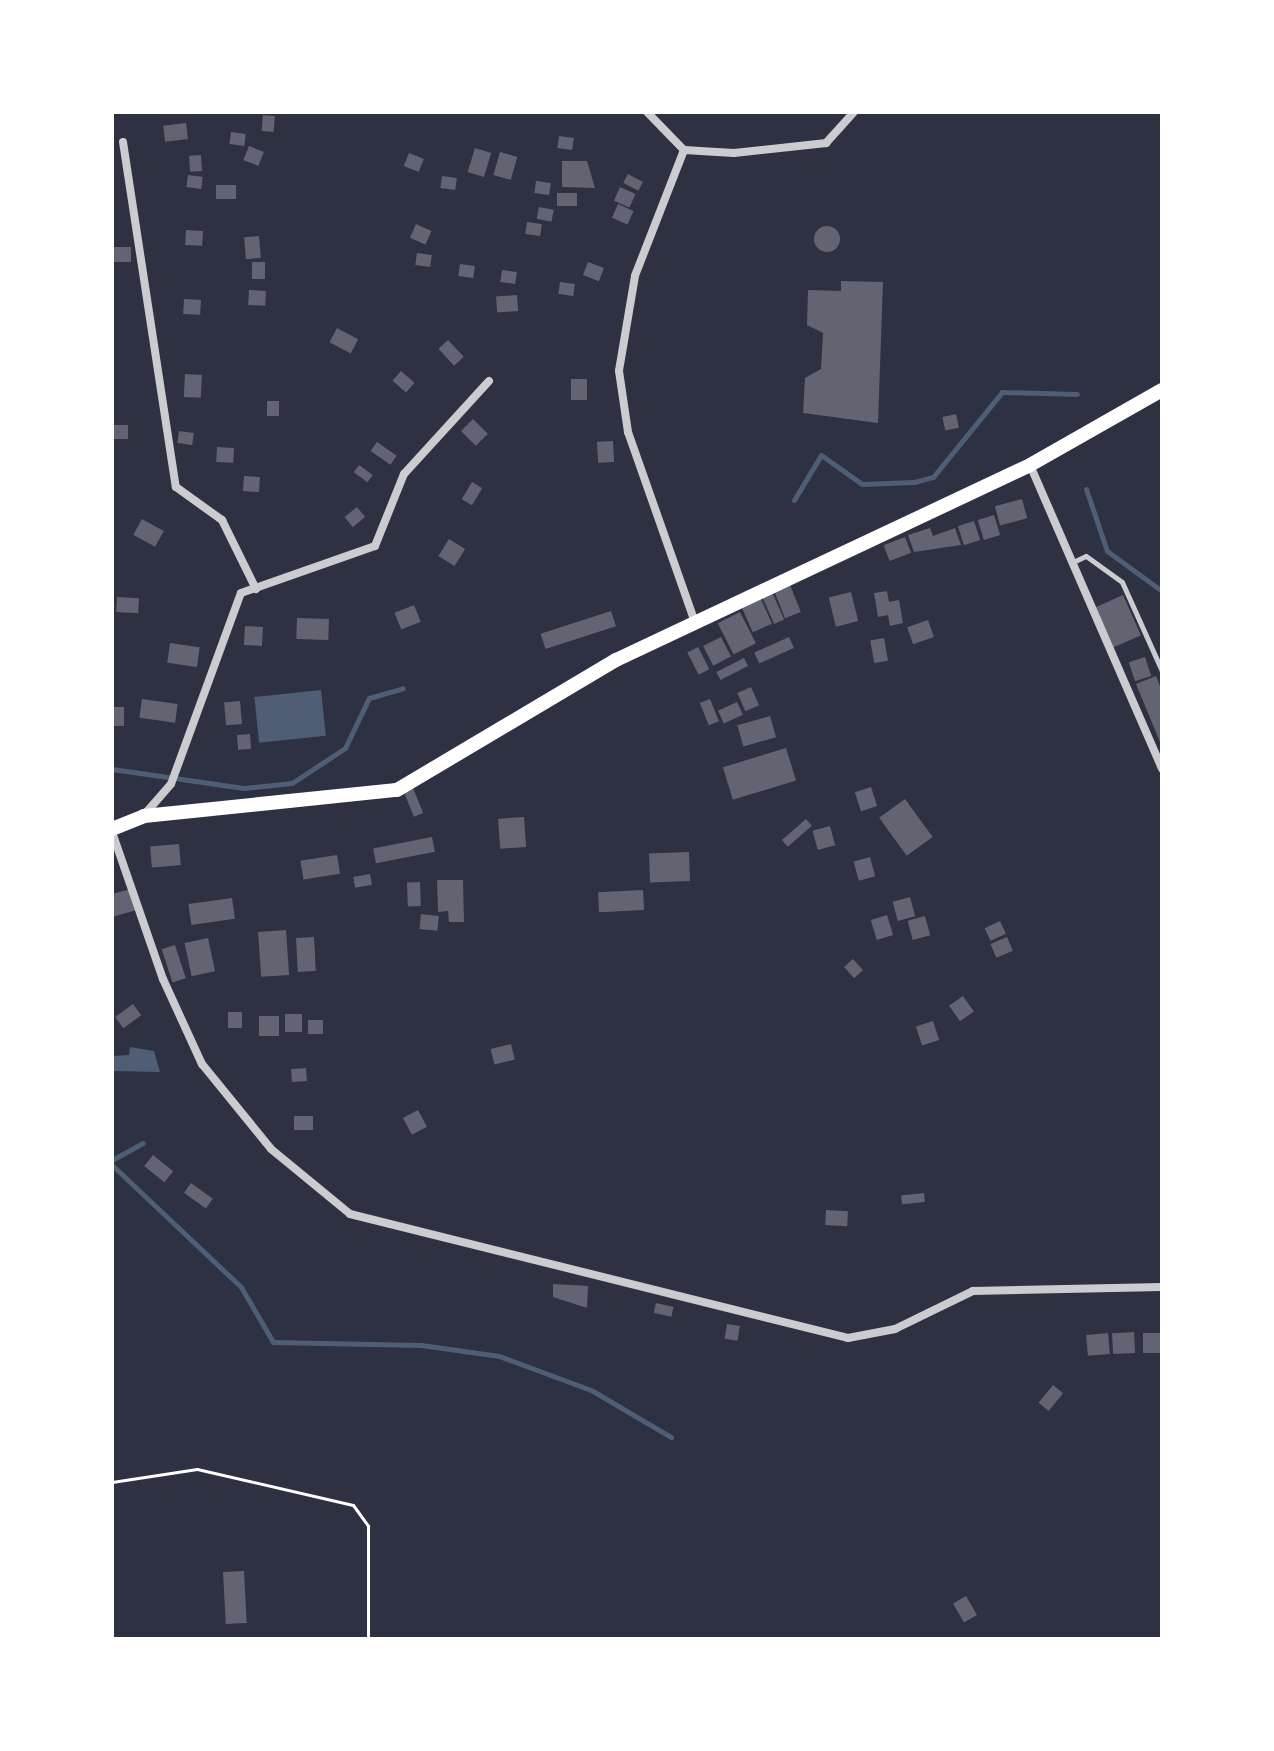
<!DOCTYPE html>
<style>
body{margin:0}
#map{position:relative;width:1274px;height:1751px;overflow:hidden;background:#2d3142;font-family:"Space Grotesk",sans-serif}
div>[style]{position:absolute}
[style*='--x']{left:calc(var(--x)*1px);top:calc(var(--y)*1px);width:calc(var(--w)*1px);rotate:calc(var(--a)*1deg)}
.water>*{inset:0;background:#4f5d75;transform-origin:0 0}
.stream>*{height:5px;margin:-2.5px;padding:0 2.5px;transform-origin:2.5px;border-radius:2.5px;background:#4f5d75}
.building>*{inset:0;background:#626471;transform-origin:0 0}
.round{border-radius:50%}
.path>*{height:3px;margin:-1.5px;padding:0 1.5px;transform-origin:1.5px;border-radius:1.5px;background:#fff}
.service>*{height:5px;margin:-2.5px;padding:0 2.5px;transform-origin:2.5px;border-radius:2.5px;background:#caccd0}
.minor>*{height:8px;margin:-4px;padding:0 4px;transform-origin:4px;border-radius:4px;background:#caccd0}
.secondary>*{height:14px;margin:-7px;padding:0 7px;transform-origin:7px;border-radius:7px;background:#fff}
span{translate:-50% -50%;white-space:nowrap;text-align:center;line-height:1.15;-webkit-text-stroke:8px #fff;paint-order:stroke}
.frame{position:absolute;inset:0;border:114px solid #fff;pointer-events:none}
</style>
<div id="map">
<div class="water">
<div style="left:321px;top:690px;width:46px;height:67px;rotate:84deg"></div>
<div style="clip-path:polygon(130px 1047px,154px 1051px,160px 1072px,112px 1071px,112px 1056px,129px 1055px)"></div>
</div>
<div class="stream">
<div style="--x:1086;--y:489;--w:65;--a:71.3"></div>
<div style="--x:1107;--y:551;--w:68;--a:36"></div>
<div style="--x:794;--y:500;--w:52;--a:-59"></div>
<div style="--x:821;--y:455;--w:50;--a:35.3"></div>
<div style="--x:862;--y:484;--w:52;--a:-2.2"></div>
<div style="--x:914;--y:482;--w:20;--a:-15"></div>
<div style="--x:933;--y:477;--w:109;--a:-50.9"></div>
<div style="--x:1002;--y:392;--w:75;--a:1.5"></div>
<div style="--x:112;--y:769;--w:133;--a:8.2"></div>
<div style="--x:244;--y:788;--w:48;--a:-5.9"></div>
<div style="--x:292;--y:783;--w:64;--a:-33.4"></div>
<div style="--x:345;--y:748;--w:55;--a:-64.4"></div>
<div style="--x:369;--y:698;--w:35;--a:-16"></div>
<div style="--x:112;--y:1160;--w:35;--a:-29"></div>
<div style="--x:112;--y:1165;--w:178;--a:43.4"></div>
<div style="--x:241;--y:1287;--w:64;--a:59.8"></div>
<div style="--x:273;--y:1342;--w:148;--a:1.2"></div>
<div style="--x:421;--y:1345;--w:79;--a:8"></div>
<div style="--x:499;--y:1356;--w:98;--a:20.3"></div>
<div style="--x:591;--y:1390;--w:93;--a:30.4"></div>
</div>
<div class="building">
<div style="left:263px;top:115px;width:12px;height:16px;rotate:5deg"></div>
<div style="left:186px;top:123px;width:16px;height:23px;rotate:83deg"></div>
<div style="left:231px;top:132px;width:15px;height:12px;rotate:8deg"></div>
<div style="left:559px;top:136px;width:15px;height:12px;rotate:8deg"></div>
<div style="left:249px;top:146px;width:16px;height:15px;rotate:22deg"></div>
<div style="left:475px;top:148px;width:17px;height:25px;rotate:17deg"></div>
<div style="left:500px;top:152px;width:18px;height:24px;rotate:16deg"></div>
<div style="left:409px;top:153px;width:16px;height:14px;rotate:22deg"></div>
<div style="left:201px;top:155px;width:16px;height:12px;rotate:86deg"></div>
<div style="clip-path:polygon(562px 161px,587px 161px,595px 188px,562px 187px)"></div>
<div style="left:628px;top:174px;width:17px;height:10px;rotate:28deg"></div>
<div style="left:188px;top:175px;width:15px;height:12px;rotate:8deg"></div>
<div style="left:442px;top:176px;width:15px;height:12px;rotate:8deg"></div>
<div style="left:536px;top:181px;width:15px;height:12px;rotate:8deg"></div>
<div style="left:216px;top:185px;width:20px;height:14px"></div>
<div style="left:620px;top:187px;width:17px;height:15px;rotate:24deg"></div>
<div style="left:557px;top:193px;width:20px;height:13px"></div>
<div style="left:618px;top:204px;width:17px;height:15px;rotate:24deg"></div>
<div style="left:539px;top:207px;width:15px;height:12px;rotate:11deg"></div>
<div style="left:527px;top:222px;width:15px;height:12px;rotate:8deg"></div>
<div style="left:416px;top:224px;width:17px;height:15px;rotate:24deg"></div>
<div class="round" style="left:814px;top:226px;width:26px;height:26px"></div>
<div style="left:186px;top:230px;width:17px;height:15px;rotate:3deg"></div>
<div style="left:259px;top:236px;width:22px;height:15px;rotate:85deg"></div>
<div style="left:114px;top:247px;width:17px;height:15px"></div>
<div style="left:417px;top:253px;width:15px;height:12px;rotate:8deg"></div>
<div style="left:252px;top:262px;width:13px;height:17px"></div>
<div style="left:588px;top:262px;width:17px;height:14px;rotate:21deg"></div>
<div style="left:460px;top:264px;width:15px;height:12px;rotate:8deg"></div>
<div style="left:502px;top:270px;width:15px;height:12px;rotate:8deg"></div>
<div style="clip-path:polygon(841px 281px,883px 282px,878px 423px,803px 413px,805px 378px,821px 369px,823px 333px,807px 325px,808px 290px,841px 291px)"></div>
<div style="left:560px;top:282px;width:15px;height:12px;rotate:8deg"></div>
<div style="left:249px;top:290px;width:17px;height:15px;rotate:3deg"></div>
<div style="left:517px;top:295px;width:16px;height:21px;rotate:86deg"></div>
<div style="left:184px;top:299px;width:17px;height:15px;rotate:3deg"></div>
<div style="left:337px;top:328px;width:24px;height:16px;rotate:28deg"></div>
<div style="left:448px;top:340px;width:23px;height:13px;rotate:47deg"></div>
<div style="left:401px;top:371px;width:18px;height:13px;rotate:41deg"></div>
<div style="left:185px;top:374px;width:17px;height:23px;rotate:3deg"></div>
<div style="left:571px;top:379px;width:16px;height:21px"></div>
<div style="left:267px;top:401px;width:12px;height:15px"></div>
<div style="left:956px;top:414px;width:14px;height:14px;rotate:78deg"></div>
<div style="left:473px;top:419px;width:21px;height:17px;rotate:45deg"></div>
<div style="left:112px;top:425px;width:16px;height:14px"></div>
<div style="left:179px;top:431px;width:15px;height:12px;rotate:8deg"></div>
<div style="left:613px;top:441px;width:21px;height:16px;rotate:87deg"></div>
<div style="left:377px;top:442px;width:24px;height:11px;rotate:35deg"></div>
<div style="left:217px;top:447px;width:17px;height:15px;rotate:3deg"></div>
<div style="left:359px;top:465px;width:17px;height:9px;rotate:36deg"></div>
<div style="left:244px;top:476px;width:16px;height:15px;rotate:4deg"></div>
<div style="left:472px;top:482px;width:12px;height:20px;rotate:31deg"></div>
<div style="left:1022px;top:499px;width:20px;height:28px;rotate:75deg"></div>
<div style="left:357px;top:507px;width:13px;height:16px;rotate:51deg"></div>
<div style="left:994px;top:515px;width:21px;height:17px;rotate:73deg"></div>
<div style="left:142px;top:519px;width:25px;height:18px;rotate:29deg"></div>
<div style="left:974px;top:521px;width:20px;height:17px;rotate:72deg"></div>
<div style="clip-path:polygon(930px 528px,933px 536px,955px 528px,961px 545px,914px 552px,908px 535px)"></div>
<div style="left:905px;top:537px;width:17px;height:23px;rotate:69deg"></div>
<div style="left:449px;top:539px;width:19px;height:20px;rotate:32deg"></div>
<div style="left:790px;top:585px;width:29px;height:17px;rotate:68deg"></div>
<div style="clip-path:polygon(887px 591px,889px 602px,899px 600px,903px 623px,890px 626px,888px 615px,878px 617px,874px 593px)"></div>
<div style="left:772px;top:592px;width:30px;height:11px;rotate:66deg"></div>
<div style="left:851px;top:592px;width:30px;height:23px;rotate:76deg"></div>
<div style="left:1123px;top:595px;width:44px;height:30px;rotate:66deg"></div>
<div style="left:117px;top:597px;width:22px;height:15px;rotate:3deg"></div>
<div style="left:761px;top:599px;width:27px;height:21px;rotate:66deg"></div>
<div style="left:414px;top:605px;width:18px;height:21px;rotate:68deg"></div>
<div style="left:611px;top:611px;width:16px;height:74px;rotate:72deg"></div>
<div style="left:740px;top:612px;width:35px;height:25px;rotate:63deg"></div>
<div style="left:297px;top:618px;width:32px;height:21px;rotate:2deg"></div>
<div style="left:928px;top:620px;width:18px;height:22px;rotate:71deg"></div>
<div style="left:245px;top:626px;width:18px;height:19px;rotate:3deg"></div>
<div style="left:721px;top:637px;width:22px;height:20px;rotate:63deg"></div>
<div style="left:789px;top:637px;width:12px;height:38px;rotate:66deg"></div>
<div style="left:884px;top:638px;width:23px;height:14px;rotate:80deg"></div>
<div style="left:170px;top:643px;width:30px;height:20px;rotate:8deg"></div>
<div style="left:698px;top:647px;width:25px;height:12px;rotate:63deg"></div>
<div style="left:1145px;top:657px;width:20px;height:17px;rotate:72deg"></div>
<div style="left:744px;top:658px;width:9px;height:31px;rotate:63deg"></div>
<div style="clip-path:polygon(1156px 676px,1162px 691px,1162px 747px,1136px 684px)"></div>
<div style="left:751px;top:687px;width:20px;height:15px;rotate:66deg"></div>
<div style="left:142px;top:699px;width:36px;height:19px;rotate:8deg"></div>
<div style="left:710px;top:699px;width:24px;height:11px;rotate:68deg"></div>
<div style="left:240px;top:701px;width:23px;height:16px;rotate:85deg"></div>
<div style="left:737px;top:702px;width:14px;height:21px;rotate:65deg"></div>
<div style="left:124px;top:707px;width:19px;height:12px;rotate:90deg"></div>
<div style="left:770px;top:716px;width:22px;height:34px;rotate:74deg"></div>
<div style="left:250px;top:734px;width:15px;height:13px;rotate:86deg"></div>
<div style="left:786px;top:748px;width:34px;height:66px;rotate:73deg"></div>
<div style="left:871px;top:787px;width:20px;height:17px;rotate:72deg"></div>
<div style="left:413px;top:788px;width:27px;height:10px;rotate:68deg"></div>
<div style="left:905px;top:799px;width:47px;height:32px;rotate:54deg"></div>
<div style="left:524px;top:817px;width:30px;height:26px;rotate:86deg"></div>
<div style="left:806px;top:819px;width:9px;height:32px;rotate:49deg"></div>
<div style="left:830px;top:826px;width:20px;height:18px;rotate:75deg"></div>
<div style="left:432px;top:837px;width:15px;height:60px;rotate:79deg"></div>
<div style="left:179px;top:844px;width:21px;height:29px;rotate:85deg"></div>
<div style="left:689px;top:852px;width:29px;height:40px;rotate:88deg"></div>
<div style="left:337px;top:855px;width:19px;height:37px;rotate:81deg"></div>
<div style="left:870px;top:857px;width:20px;height:17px;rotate:75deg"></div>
<div style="left:370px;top:874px;width:11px;height:17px;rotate:80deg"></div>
<div style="clip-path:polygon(437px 880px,463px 880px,464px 922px,449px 922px,448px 911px,438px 912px)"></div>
<div style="left:420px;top:882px;width:24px;height:13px;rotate:88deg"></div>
<div style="clip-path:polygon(131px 889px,137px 910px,112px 917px,112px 894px)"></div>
<div style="left:643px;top:890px;width:20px;height:45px;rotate:87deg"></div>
<div style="left:910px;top:897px;width:20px;height:18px;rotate:75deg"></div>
<div style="left:232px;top:898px;width:21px;height:44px;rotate:82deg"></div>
<div style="left:421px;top:914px;width:18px;height:15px;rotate:6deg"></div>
<div style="left:887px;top:915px;width:21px;height:17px;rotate:73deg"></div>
<div style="left:925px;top:916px;width:20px;height:18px;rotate:75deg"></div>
<div style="left:1000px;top:921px;width:14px;height:17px;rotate:65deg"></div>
<div style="left:286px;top:930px;width:45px;height:28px;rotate:86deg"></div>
<div style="left:314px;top:937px;width:34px;height:18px;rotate:87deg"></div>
<div style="left:1007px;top:937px;width:15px;height:18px;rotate:67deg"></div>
<div style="left:208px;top:938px;width:34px;height:24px;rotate:78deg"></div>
<div style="left:175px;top:945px;width:35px;height:14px;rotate:72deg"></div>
<div style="left:853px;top:959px;width:15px;height:12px;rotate:48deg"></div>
<div style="left:963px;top:996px;width:19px;height:17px;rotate:55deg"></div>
<div style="left:133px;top:1004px;width:14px;height:22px;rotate:54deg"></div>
<div style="left:228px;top:1012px;width:14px;height:16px"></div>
<div style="left:285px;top:1014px;width:17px;height:18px"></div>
<div style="left:259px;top:1016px;width:20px;height:20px"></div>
<div style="left:308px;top:1020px;width:15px;height:14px"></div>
<div style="left:933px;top:1021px;width:20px;height:18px;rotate:72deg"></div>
<div style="left:511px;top:1044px;width:16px;height:21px;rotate:76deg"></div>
<div style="left:306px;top:1068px;width:13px;height:15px;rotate:86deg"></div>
<div style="left:418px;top:1110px;width:19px;height:17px;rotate:62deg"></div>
<div style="left:294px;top:1116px;width:19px;height:14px"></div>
<div style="left:153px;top:1155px;width:26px;height:14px;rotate:39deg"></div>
<div style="left:191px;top:1183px;width:27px;height:12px;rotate:36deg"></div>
<div style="left:924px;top:1193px;width:9px;height:23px;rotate:84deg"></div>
<div style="left:826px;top:1210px;width:22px;height:15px;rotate:3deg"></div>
<div style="clip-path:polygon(553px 1284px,588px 1286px,587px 1308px,553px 1297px)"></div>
<div style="left:656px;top:1303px;width:18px;height:10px;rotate:13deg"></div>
<div style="left:727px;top:1324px;width:13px;height:15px;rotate:9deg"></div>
<div style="left:1134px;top:1332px;width:21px;height:22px;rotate:87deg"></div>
<div style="left:1108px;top:1333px;width:21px;height:22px;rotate:85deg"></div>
<div style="left:1143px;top:1333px;width:19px;height:20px"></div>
<div style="left:1053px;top:1385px;width:13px;height:23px;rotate:39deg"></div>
<div style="left:244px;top:1571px;width:52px;height:21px;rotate:87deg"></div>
<div style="left:966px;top:1596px;width:22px;height:15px;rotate:60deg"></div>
</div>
<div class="path">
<div style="--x:112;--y:1482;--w:86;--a:-8.7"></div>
<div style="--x:197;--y:1469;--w:160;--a:13"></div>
<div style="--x:353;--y:1505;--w:26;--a:54"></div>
<div style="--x:368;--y:1526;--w:113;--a:90"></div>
</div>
<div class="service">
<div style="--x:1073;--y:562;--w:14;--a:-25"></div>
<div style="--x:1086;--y:556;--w:44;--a:35.8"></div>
<div style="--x:1122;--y:582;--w:98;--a:65.8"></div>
</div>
<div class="minor">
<div style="--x:647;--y:112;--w:53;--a:45.8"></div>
<div style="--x:684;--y:150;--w:50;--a:3.4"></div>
<div style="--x:734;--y:153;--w:93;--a:-6.2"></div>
<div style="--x:826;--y:143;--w:42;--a:-47.9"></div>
<div style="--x:123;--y:142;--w:349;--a:81.3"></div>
<div style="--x:176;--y:487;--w:57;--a:35.7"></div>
<div style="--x:222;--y:520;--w:77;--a:63.8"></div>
<div style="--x:684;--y:150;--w:135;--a:111.3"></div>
<div style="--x:635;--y:276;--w:96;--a:99.6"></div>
<div style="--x:619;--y:371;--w:62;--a:81.6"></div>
<div style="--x:628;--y:432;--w:201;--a:70.6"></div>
<div style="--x:1030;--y:465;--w:331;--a:66.5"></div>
<div style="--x:144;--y:815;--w:41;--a:-48.9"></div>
<div style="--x:171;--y:784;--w:203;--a:-69.9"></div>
<div style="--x:241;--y:593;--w:142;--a:-19.3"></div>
<div style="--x:375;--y:546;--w:78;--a:-68.1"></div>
<div style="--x:404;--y:474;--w:126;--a:-47.6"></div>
<div style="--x:112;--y:832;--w:156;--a:70.9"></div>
<div style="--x:163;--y:979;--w:94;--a:65.4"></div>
<div style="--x:202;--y:1064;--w:109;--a:50.9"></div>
<div style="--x:271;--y:1149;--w:102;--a:39.4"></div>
<div style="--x:350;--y:1214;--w:513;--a:13.98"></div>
<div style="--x:848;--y:1338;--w:48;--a:-10.8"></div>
<div style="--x:895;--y:1329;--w:87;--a:-26"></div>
<div style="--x:973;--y:1291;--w:189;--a:-1.2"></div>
</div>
<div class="secondary">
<div style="--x:112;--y:829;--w:35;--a:-22"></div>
<div style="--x:144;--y:816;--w:254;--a:-5.9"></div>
<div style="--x:397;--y:790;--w:255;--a:-30.7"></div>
<div style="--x:616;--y:660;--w:458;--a:-25.2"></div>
<div style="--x:1030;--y:465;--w:152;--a:-29.6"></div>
</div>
<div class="frame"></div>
</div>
